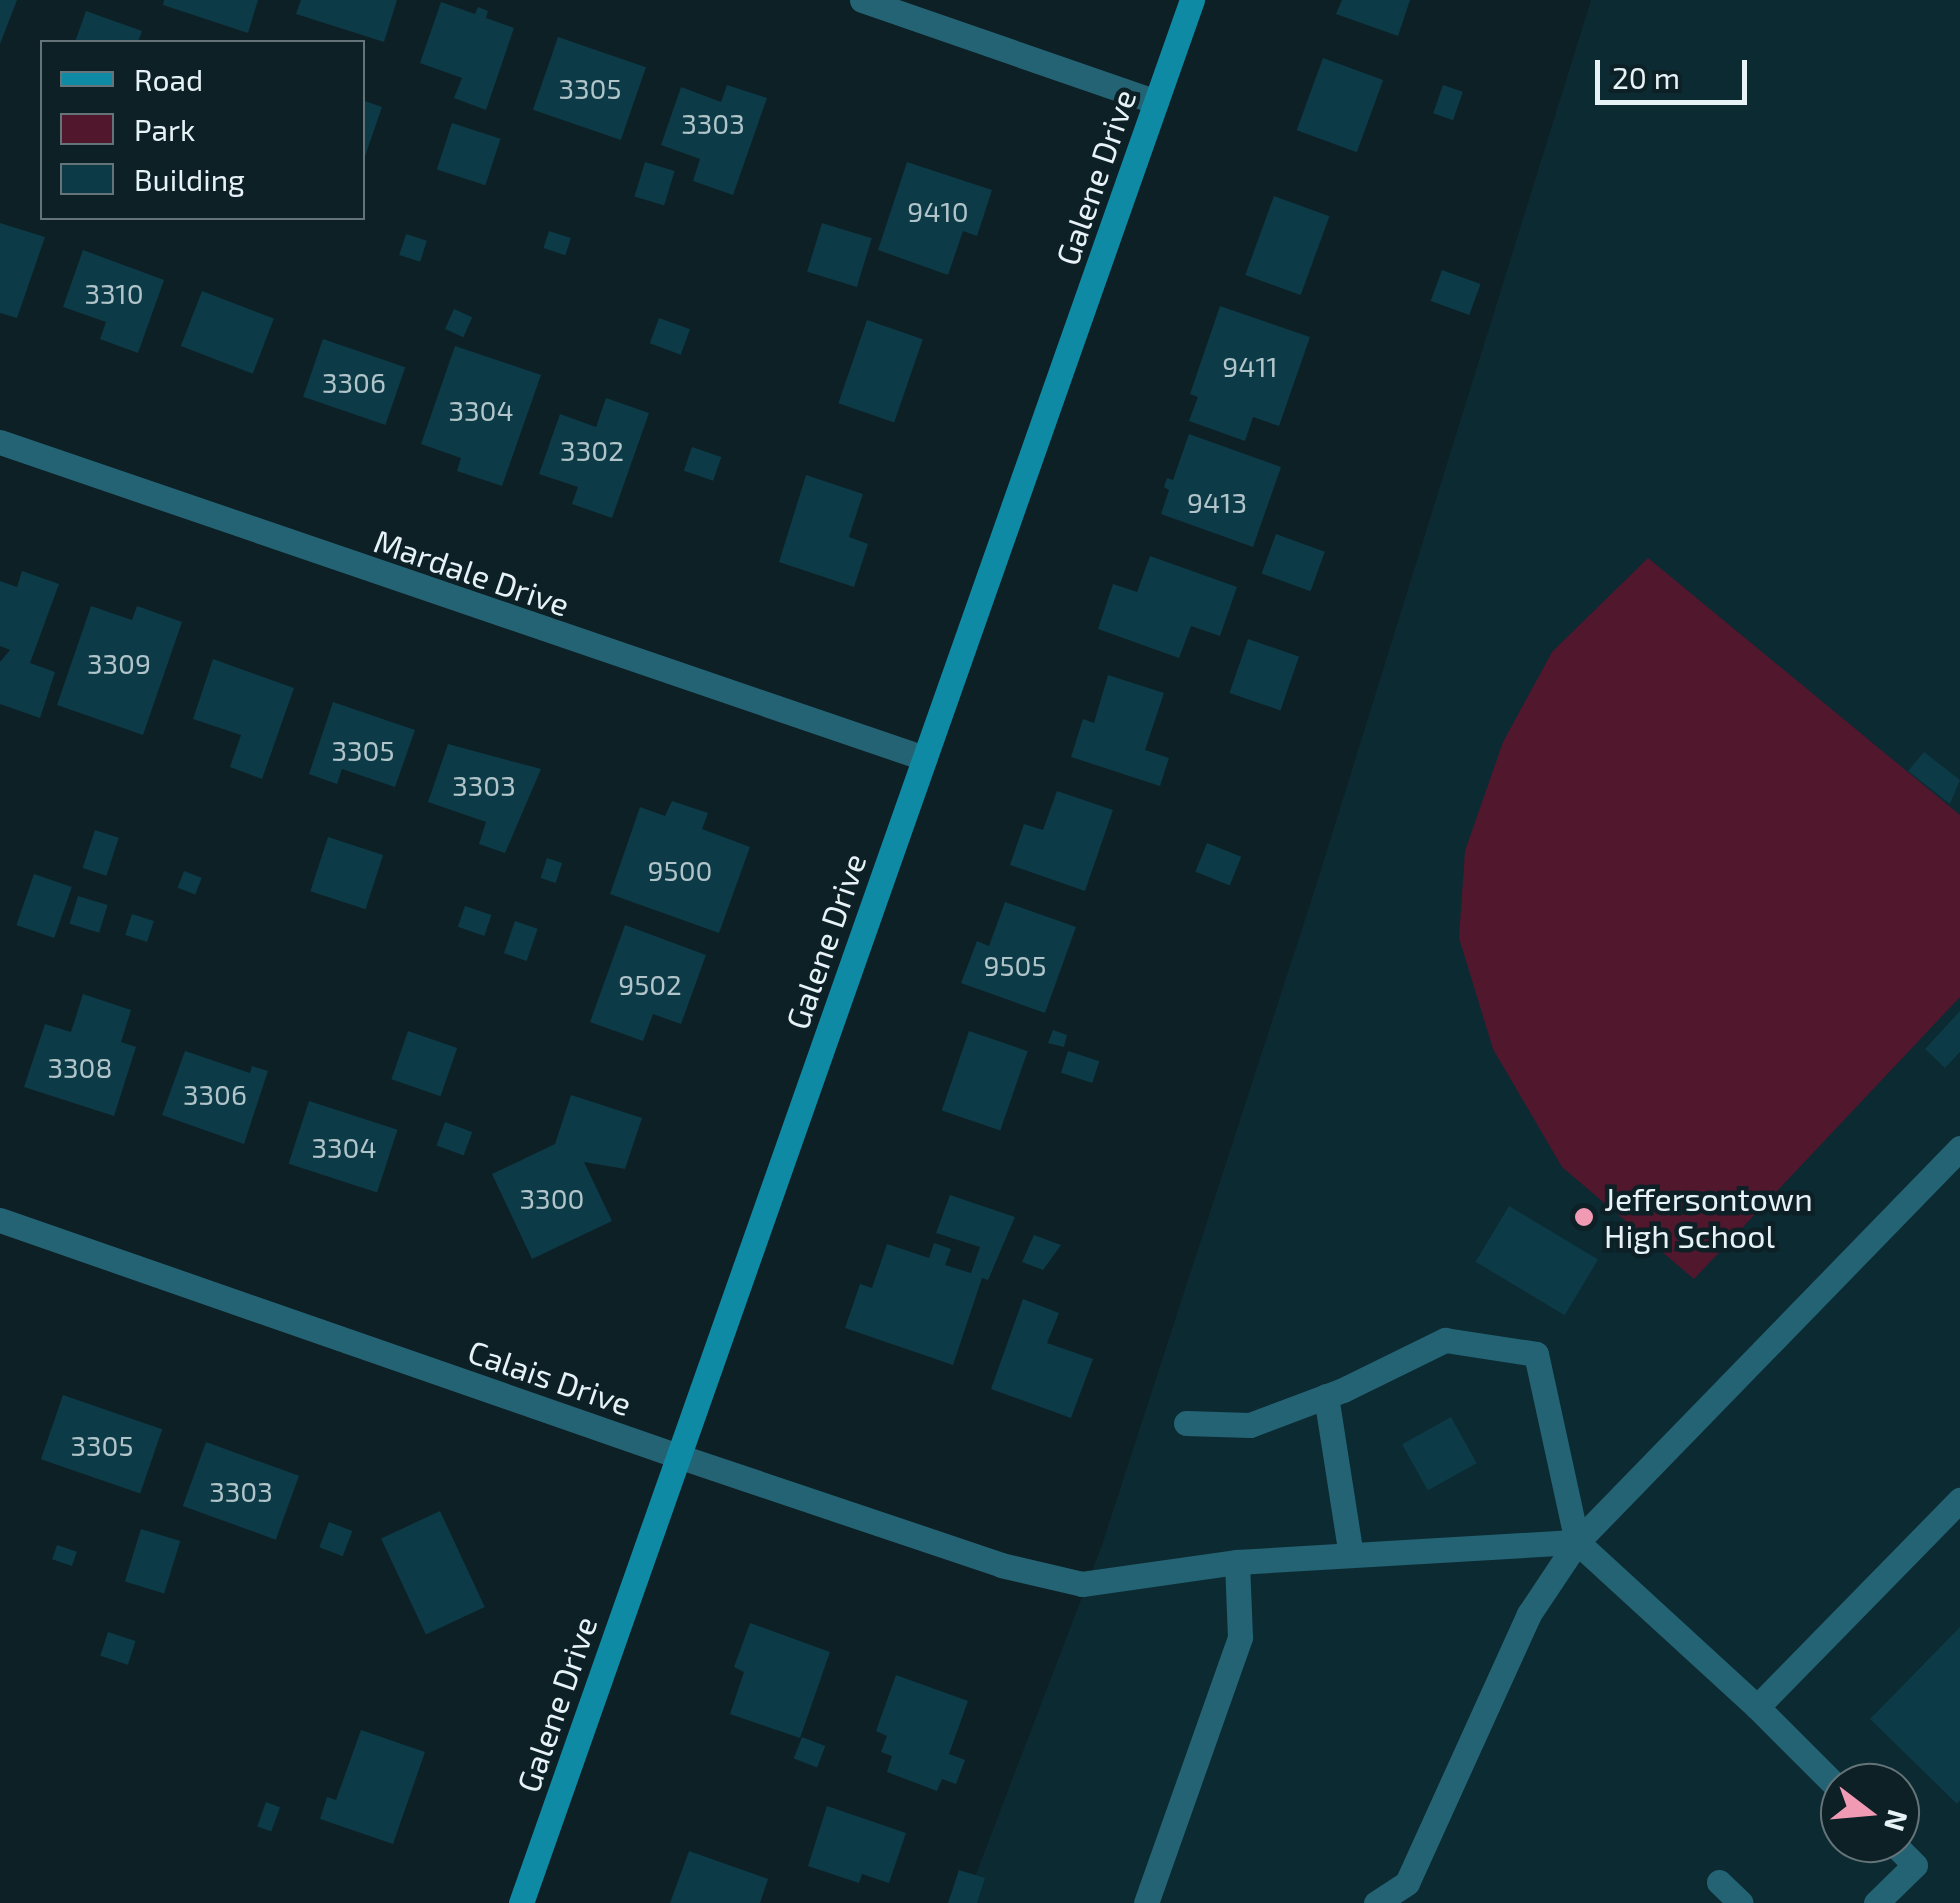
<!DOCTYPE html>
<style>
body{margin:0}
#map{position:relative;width:1960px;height:1903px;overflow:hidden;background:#0d2026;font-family:"Exo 2",sans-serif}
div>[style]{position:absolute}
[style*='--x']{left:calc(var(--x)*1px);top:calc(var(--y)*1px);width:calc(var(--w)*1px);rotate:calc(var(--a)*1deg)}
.built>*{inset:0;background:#0c2a32}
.green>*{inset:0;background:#51172d}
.building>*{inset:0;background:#0c3a46;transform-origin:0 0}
.lane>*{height:25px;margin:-12.5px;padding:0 12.5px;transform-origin:12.5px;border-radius:12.5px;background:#246373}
.street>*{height:25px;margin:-12.5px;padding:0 12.5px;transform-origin:12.5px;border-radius:12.5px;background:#246373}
.secondary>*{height:25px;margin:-12.5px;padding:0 12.5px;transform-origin:12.5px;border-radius:12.5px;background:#0e8aa5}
.dots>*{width:28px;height:28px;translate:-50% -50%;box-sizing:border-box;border:5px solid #0d2026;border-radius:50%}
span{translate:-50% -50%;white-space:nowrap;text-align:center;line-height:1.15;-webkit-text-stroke:9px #0d2026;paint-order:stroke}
.number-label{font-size:28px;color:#b0c4ca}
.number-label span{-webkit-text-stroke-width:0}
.street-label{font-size:32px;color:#e6f2f6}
.poi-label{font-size:32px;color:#e6f2f6}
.left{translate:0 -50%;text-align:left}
.legend{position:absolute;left:40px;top:40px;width:325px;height:180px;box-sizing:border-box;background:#0d2026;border:2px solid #647479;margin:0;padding:12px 18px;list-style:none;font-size:30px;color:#e6f2f6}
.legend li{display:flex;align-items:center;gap:20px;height:50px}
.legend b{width:50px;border:2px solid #647479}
.north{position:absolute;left:1820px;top:1763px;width:100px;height:100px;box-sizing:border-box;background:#0d2026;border:2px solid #647479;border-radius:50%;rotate:106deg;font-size:28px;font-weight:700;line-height:40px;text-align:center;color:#e6f2f6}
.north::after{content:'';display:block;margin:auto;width:35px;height:45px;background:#f19ab4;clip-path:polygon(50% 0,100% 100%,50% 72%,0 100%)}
.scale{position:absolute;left:1595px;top:60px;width:152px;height:45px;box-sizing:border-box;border:5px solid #e6f2f6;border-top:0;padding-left:12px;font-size:30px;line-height:35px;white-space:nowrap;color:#e6f2f6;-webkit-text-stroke:8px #0d2026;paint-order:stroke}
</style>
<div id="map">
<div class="built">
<div style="clip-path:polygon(evenodd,1591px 0,1960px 0,1960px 1903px,965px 1903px,1102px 1545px,1315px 889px,1591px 0,1840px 1783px,1900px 1783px,1900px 1843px,1840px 1843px,1840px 1783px)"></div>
</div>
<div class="green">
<div style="clip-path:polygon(1648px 558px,1960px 815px,1960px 997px,1694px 1279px,1562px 1167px,1493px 1049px,1459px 938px,1465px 851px,1503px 742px,1552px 652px)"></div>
</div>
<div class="building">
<div style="clip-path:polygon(0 0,17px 0,0 44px)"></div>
<div style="clip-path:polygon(164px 0,258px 0,248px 33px,163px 5px)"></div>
<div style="clip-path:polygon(301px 0,397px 0,384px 42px,296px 14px)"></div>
<div style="clip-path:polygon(1342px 0,1410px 0,1398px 36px,1336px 14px)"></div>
<div style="clip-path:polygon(441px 2px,475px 14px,478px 7px,488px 11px,486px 18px,514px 28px,486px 110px,454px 98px,462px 78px,420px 63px)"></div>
<div style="clip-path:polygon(86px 11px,142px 31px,138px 42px,75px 42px)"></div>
<div style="left:558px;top:37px;width:93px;height:77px;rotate:19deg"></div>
<div style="left:1323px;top:58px;width:64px;height:77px;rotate:20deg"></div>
<div style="clip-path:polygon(727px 85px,767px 98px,733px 195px,693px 181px,700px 159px,661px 145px,681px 87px,721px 102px)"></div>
<div style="left:1443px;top:85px;width:21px;height:30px;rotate:19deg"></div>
<div style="clip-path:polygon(362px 100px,382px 107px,363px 162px,362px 162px)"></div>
<div style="left:452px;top:123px;width:51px;height:49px;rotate:18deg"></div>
<div style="left:645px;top:162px;width:31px;height:36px;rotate:17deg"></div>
<div style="clip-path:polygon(907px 162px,992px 190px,977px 236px,963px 231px,948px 275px,878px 250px)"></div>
<div style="left:1274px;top:196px;width:59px;height:84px;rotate:20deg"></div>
<div style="clip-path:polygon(0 223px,45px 237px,17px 318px,0 313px)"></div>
<div style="left:822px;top:223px;width:52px;height:51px;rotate:17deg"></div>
<div style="left:549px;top:231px;width:23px;height:18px;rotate:18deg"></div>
<div style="left:406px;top:234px;width:22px;height:22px;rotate:18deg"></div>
<div style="clip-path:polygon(83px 250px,164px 280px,138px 353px,100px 339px,106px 322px,63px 307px)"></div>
<div style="left:1442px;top:270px;width:41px;height:33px;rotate:20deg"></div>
<div style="left:202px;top:291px;width:77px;height:59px;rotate:21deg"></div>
<div style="clip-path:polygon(1220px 306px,1310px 337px,1279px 426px,1253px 417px,1245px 441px,1189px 421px,1198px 397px,1190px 394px)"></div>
<div style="left:454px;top:309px;width:20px;height:22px;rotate:24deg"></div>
<div style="left:659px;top:318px;width:33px;height:27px;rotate:20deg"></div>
<div style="left:867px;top:320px;width:59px;height:88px;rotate:19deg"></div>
<div style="left:323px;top:339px;width:87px;height:61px;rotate:19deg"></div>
<div style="clip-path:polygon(455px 346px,541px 375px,502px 486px,457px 471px,461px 458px,421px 444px)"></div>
<div style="clip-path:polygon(606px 398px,649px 413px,612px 518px,572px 504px,578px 487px,539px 474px,560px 414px,596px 427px)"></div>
<div style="clip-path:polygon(1189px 434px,1281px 467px,1253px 547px,1161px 514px,1169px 490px,1164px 487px,1167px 478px,1173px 480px)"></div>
<div style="left:692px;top:447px;width:31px;height:25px;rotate:19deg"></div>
<div style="clip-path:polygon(806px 475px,863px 494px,849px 537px,868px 544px,854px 587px,779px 562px)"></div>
<div style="left:1276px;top:534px;width:52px;height:42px;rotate:20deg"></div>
<div style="clip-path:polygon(1150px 556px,1237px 587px,1220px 636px,1191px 626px,1179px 658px,1098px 629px,1113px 584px,1137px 592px)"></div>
<div style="clip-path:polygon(22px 571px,59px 584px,30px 663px,55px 672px,40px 718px,0 704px,0 662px,10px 650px,0 646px,0 581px,17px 587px)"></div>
<div style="clip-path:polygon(91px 606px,132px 620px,137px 606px,182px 622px,143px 735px,57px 705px)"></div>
<div style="left:1248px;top:639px;width:54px;height:57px;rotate:19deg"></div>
<div style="clip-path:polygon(213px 659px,294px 688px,262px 779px,230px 767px,241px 735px,193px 719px)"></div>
<div style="clip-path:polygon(1108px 675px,1164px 693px,1145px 750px,1169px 758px,1160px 786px,1071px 757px,1083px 719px,1094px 723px)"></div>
<div style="clip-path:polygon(333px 702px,415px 730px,395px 787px,342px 769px,337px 784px,309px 774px)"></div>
<div style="clip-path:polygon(448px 744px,541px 769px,505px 853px,479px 844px,486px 822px,428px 802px)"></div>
<div style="clip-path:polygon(1924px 752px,1960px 780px,1950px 804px,1908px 771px)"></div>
<div style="clip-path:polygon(1057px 791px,1113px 810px,1085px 891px,1010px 865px,1024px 824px,1043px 830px)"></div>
<div style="clip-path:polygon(672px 801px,708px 813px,702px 829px,750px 847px,719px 933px,610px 894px,640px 807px,665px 816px)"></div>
<div style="left:95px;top:830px;width:25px;height:40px;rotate:18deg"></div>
<div style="left:328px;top:837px;width:58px;height:57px;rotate:18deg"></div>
<div style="left:1207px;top:843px;width:37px;height:31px;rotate:22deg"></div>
<div style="left:547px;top:858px;width:16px;height:21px;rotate:18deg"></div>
<div style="left:184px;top:871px;width:19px;height:18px;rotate:21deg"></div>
<div style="left:34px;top:874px;width:40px;height:54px;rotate:19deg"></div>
<div style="left:78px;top:896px;width:31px;height:29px;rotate:17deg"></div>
<div style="clip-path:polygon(1005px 902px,1076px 927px,1045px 1013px,961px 983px,977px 941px,989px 946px)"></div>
<div style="left:465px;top:906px;width:28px;height:22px;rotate:19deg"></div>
<div style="left:132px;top:914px;width:23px;height:22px;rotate:18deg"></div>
<div style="left:515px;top:921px;width:24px;height:34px;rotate:19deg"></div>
<div style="clip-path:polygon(625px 925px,706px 955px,681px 1024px,653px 1014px,643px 1041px,590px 1022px)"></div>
<div style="clip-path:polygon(83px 994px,131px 1010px,121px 1042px,136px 1047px,114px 1116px,24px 1087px,45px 1024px,71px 1032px)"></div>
<div style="clip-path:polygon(1960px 1011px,1960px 1052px,1945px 1068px,1925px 1049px)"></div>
<div style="clip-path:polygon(1053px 1030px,1067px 1035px,1064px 1047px,1048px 1043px)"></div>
<div style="left:408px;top:1031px;width:52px;height:51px;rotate:19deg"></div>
<div style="left:969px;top:1031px;width:62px;height:84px;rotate:19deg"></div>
<div style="clip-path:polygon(185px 1051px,250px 1073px,252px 1066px,268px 1071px,244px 1144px,162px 1115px)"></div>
<div style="left:1068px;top:1051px;width:33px;height:23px;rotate:18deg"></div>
<div style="clip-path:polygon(571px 1095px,642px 1118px,625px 1169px,584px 1162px,612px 1221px,532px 1259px,492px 1174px,555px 1144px)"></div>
<div style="left:309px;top:1101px;width:93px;height:66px;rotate:18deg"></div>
<div style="left:445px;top:1122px;width:29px;height:25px;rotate:20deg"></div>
<div style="clip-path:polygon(950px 1195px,1015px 1217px,988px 1280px,982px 1278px,953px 1365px,845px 1328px,860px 1284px,872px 1288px,887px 1244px,929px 1258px,934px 1243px,951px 1249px,945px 1265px,971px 1273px,980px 1247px,936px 1233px)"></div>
<div style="left:1509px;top:1206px;width:104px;height:65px;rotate:31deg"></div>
<div style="clip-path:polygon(1034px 1235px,1061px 1245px,1043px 1270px,1022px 1262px)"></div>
<div style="clip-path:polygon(1023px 1299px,1059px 1313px,1047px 1343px,1093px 1359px,1071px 1418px,991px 1389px)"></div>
<div style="left:63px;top:1395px;width:105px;height:68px;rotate:19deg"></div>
<div style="left:1451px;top:1417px;width:53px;height:56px;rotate:61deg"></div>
<div style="left:206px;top:1442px;width:99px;height:68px;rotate:20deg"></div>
<div style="left:440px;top:1511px;width:106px;height:65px;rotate:65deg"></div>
<div style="left:329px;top:1522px;width:25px;height:27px;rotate:21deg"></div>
<div style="left:141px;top:1529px;width:41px;height:55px;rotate:17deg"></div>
<div style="left:57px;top:1545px;width:21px;height:15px;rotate:19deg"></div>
<div style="clip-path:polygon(750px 1623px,830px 1652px,800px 1738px,730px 1714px,744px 1672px,734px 1667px)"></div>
<div style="clip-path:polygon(1960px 1627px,1960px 1800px,1957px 1804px,1870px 1719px)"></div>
<div style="left:108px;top:1632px;width:29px;height:25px;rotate:18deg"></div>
<div style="clip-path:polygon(896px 1675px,968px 1701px,949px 1754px,965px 1760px,956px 1784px,942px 1779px,937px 1791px,887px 1772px,892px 1756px,881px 1752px,887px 1736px,876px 1731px)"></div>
<div style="clip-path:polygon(361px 1730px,425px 1752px,393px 1844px,320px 1819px,327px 1797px,336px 1800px)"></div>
<div style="left:802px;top:1737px;width:25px;height:23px;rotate:21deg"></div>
<div style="left:266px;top:1802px;width:15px;height:26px;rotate:20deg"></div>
<div style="clip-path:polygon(827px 1806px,906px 1833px,889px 1883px,862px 1874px,859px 1883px,808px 1866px)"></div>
<div style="clip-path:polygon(689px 1851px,768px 1879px,760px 1903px,670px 1903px)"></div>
<div style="clip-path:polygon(959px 1870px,985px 1878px,977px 1903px,948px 1903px)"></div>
</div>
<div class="lane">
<div style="--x:1960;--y:1148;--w:549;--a:134.19"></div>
<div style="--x:1577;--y:1542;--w:244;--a:42.5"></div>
<div style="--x:1757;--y:1707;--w:290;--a:-45.6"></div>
<div style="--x:1326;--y:1396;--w:161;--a:81.1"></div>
<div style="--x:1186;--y:1423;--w:64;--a:1.8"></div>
<div style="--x:1250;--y:1425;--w:99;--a:-20.6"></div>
<div style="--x:1343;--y:1390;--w:114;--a:-26.1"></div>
<div style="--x:1445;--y:1340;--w:92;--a:8.7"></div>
<div style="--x:1536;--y:1354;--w:192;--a:77.7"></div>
<div style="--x:1082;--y:1584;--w:157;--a:-8.1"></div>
<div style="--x:1757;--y:1707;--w:117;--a:45"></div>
<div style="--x:1719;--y:1882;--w:30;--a:44"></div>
<div style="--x:1146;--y:1903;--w:282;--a:-70.5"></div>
<div style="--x:1240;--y:1637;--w:75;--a:-92.3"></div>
<div style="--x:1237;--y:1562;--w:341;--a:-3.4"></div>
<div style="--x:1577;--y:1542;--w:87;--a:123.7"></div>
<div style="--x:1529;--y:1614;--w:295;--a:114.4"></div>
<div style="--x:1407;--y:1883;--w:37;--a:147"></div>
<div style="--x:1876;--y:1903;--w:54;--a:-44.3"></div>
<div style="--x:1915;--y:1865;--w:31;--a:-135"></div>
</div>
<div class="street">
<div style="--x:862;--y:0;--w:311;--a:19.1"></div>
<div style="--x:0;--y:442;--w:977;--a:18.88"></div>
<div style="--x:0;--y:1220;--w:718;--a:19.19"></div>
<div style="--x:678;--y:1456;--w:341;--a:18.6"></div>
<div style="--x:1001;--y:1565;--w:83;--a:13.2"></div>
</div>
<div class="secondary">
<div style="--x:521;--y:1903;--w:2018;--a:-70.58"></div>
</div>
<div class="dots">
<div style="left:1584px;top:1217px;background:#f19ab4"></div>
</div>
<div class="number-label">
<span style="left:590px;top:88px">3305</span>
<span style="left:713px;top:123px">3303</span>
<span style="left:938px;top:211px">9410</span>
<span style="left:114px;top:293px">3310</span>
<span style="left:1250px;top:366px">9411</span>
<span style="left:354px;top:382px">3306</span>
<span style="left:481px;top:410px">3304</span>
<span style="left:592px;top:450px">3302</span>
<span style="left:1217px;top:502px">9413</span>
<span style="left:119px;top:663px">3309</span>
<span style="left:363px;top:750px">3305</span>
<span style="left:484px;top:785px">3303</span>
<span style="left:680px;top:870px">9500</span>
<span style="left:1015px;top:965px">9505</span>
<span style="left:650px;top:984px">9502</span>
<span style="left:80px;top:1067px">3308</span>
<span style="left:215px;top:1094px">3306</span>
<span style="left:344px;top:1147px">3304</span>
<span style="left:552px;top:1198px">3300</span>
<span style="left:102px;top:1445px">3305</span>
<span style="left:241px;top:1491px">3303</span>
</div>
<div class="street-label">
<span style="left:1095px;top:177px;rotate:-71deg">Galene Drive</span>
<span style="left:472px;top:572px;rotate:19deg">Mardale Drive</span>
<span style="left:825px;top:941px;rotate:-71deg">Galene Drive</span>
<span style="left:550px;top:1377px;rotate:19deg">Calais Drive</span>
<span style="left:556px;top:1704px;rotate:-71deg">Galene Drive</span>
</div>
<div class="poi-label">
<span class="left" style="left:1604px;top:1217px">Jeffersontown<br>High School</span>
</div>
<ul class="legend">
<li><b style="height:12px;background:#0e8aa5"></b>Road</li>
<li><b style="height:28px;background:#51172d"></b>Park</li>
<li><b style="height:28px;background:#0c3a46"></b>Building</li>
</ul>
<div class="north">N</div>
<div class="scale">20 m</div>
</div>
